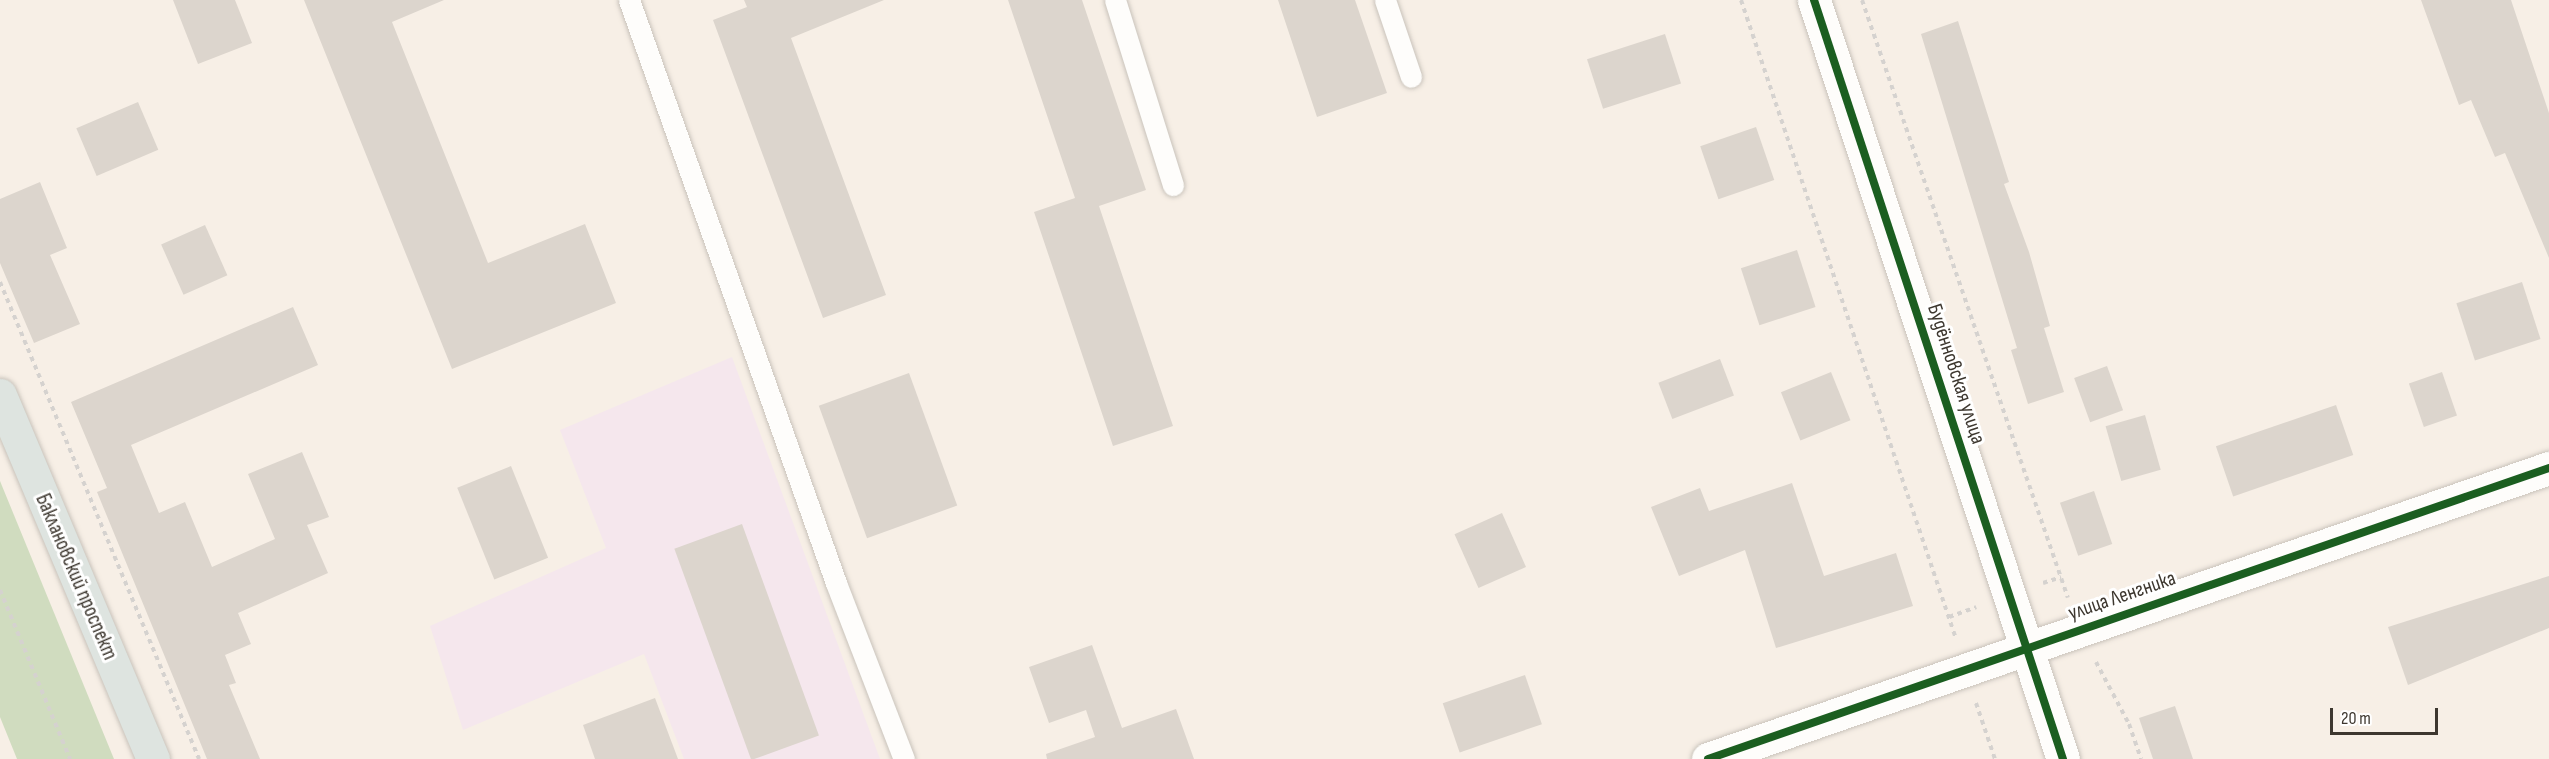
<!DOCTYPE html>
<meta charset="utf-8">
<style>
body{margin:0}
#map{position:relative;width:2549px;height:759px;overflow:hidden;background:#f7efe6;font-family:"Sofia Sans Condensed",sans-serif}
div>[style]{position:absolute}
[style*='--x']{left:calc(var(--x)*1px);top:calc(var(--y)*1px);width:calc(var(--w)*1px);rotate:calc(var(--a)*1deg)}
.education>*{inset:0;background:#f5e7ed}
.green>*{inset:0;background:#d0dcbf}
.building>*{inset:0;background:#dcd5cd;transform-origin:0 0}
.path>*{height:4px;margin-top:-2px;transform-origin:0;background:repeating-linear-gradient(90deg,#d5d2cf 0 4.5px,transparent 0 9px)}
.roads{filter:drop-shadow(0 0 2px #c9c3bb) drop-shadow(0 0 2px #c9c3bb)}
.service>*{height:21px;margin:-10.5px;padding:0 10.5px;transform-origin:10.5px;border-radius:10.5px;background:#fefdfb}
.minor>*{height:33px;margin:-16.5px;padding:0 16.5px;transform-origin:16.5px;border-radius:16.5px;background:#fefdfb}
.tertiary>*{height:33px;margin:-16.5px;padding:0 16.5px;transform-origin:16.5px;border-radius:16.5px;background:#fefdfb}
.primary>*{height:33px;margin:-16.5px;padding:0 16.5px;transform-origin:16.5px;border-radius:16.5px;background:#dee4e0}
.cycleway>*{height:8px;margin:-4px;padding:0 4px;transform-origin:4px;border-radius:4px;background:#1b5e20}
span{translate:-50% -50%;white-space:nowrap;text-align:center;line-height:1.15;-webkit-text-stroke:6px #fff;paint-order:stroke}
.street-label{font-size:21px;color:#3d372f}
.scale{position:absolute;left:2330px;top:708px;width:108px;height:27px;box-sizing:border-box;border:3px solid #3d372f;border-top:0;padding-left:8px;font-size:18px;line-height:21px;white-space:nowrap;color:#3d372f;-webkit-text-stroke:4px #fff;paint-order:stroke}
</style>
<div id="map">
<div class="education">
<div style="clip-path:polygon(732px 357px,880px 759px,684px 759px,644px 654px,463px 730px,430px 626px,606px 548px,560px 430px)"></div>
</div>
<div class="green">
<div style="clip-path:polygon(0 481px,114px 759px,17px 759px,0 717px)"></div>
</div>
<div class="building">
<div style="clip-path:polygon(173px 0,235px 0,252px 43px,198px 64px)"></div>
<div style="clip-path:polygon(304px 0,444px 0,392px 22px,488px 263px,585px 224px,616px 303px,452px 369px)"></div>
<div style="clip-path:polygon(744px 0,884px 0,791px 38px,886px 295px,823px 318px,713px 20px,747px 7px)"></div>
<div style="clip-path:polygon(1008px 0,1082px 0,1146px 190px,1099px 206px,1173px 426px,1113px 446px,1034px 212px,1075px 198px)"></div>
<div style="clip-path:polygon(1278px 0,1355px 0,1387px 93px,1317px 117px)"></div>
<div style="clip-path:polygon(2421px 0,2511px 0,2549px 113px,2549px 258px,2505px 153px,2495px 157px,2471px 100px,2459px 105px)"></div>
<div style="clip-path:polygon(1958px 21px,2009px 182px,2004px 184px,2029px 252px,2050px 326px,2044px 328px,2064px 392px,2028px 404px,2011px 350px,2017px 348px,1921px 34px)"></div>
<div style="left:1665px;top:34px;width:52px;height:82px;rotate:72deg"></div>
<div style="left:138px;top:102px;width:52px;height:67px;rotate:67deg"></div>
<div style="left:1756px;top:127px;width:56px;height:59px;rotate:71deg"></div>
<div style="clip-path:polygon(40px 182px,67px 248px,50px 255px,80px 324px,34px 343px,0 263px,0 199px)"></div>
<div style="left:205px;top:225px;width:55px;height:48px;rotate:66deg"></div>
<div style="left:1797px;top:250px;width:60px;height:59px;rotate:72deg"></div>
<div style="left:2522px;top:282px;width:60px;height:69px;rotate:72deg"></div>
<div style="clip-path:polygon(293px 307px,318px 365px,131px 445px,159px 513px,185px 502px,212px 567px,275px 539px,248px 474px,302px 452px,329px 517px,307px 525px,328px 573px,238px 613px,251px 644px,225px 655px,236px 683px,229px 685px,260px 759px,207px 759px,97px 492px,107px 488px,71px 402px)"></div>
<div style="left:1720px;top:359px;width:39px;height:66px;rotate:69deg"></div>
<div style="left:2107px;top:366px;width:47px;height:35px;rotate:70deg"></div>
<div style="left:1831px;top:372px;width:52px;height:54px;rotate:68deg"></div>
<div style="left:2442px;top:372px;width:46px;height:35px;rotate:71deg"></div>
<div style="left:909px;top:373px;width:141px;height:96px;rotate:70deg"></div>
<div style="left:2336px;top:405px;width:53px;height:127px;rotate:71deg"></div>
<div style="left:2145px;top:415px;width:57px;height:41px;rotate:74deg"></div>
<div style="left:511px;top:466px;width:99px;height:58px;rotate:68deg"></div>
<div style="clip-path:polygon(1792px 483px,1824px 576px,1896px 553px,1913px 606px,1776px 648px,1745px 550px,1679px 576px,1651px 507px,1700px 488px,1709px 511px)"></div>
<div style="left:2094px;top:491px;width:56px;height:36px;rotate:71deg"></div>
<div style="left:1502px;top:513px;width:59px;height:52px;rotate:66deg"></div>
<div style="left:742px;top:524px;width:225px;height:72px;rotate:70deg"></div>
<div style="clip-path:polygon(2549px 576px,2549px 628px,2408px 685px,2388px 627px)"></div>
<div style="clip-path:polygon(1092px 645px,1122px 728px,1176px 709px,1194px 759px,1047px 759px,1046px 754px,1095px 737px,1086px 710px,1049px 723px,1029px 667px)"></div>
<div style="left:1525px;top:675px;width:52px;height:87px;rotate:71deg"></div>
<div style="clip-path:polygon(655px 698px,678px 759px,595px 759px,583px 725px)"></div>
<div style="clip-path:polygon(2175px 706px,2193px 759px,2153px 759px,2139px 718px)"></div>
</div>
<div class="path">
<div style="--x:1741;--y:0;--w:671;--a:71.4"></div>
<div style="--x:1862;--y:0;--w:632;--a:70.99"></div>
<div style="--x:0;--y:282;--w:517;--a:67.35"></div>
<div style="--x:2043;--y:583;--w:19;--a:-18"></div>
<div style="--x:0;--y:590;--w:183;--a:67.5"></div>
<div style="--x:1949;--y:617;--w:29;--a:-20"></div>
<div style="--x:2096;--y:662;--w:70;--a:62"></div>
<div style="--x:2129;--y:724;--w:37;--a:71"></div>
<div style="--x:1976;--y:703;--w:59;--a:71.3"></div>
</div>
<div class="roads">
<div class="service">
<div style="--x:629;--y:0;--w:619;--a:70.45"></div>
<div style="--x:836;--y:583;--w:189;--a:68.9"></div>
<div style="--x:1115;--y:0;--w:194;--a:72.6"></div>
<div style="--x:1385;--y:0;--w:81;--a:71.3"></div>
</div>
<div class="minor">
<div style="--x:1708;--y:759;--w:890;--a:-19.09"></div>
</div>
<div class="tertiary">
<div style="--x:1814;--y:0;--w:799;--a:71.84"></div>
</div>
<div class="primary">
<div style="--x:0;--y:395;--w:395;--a:67.2"></div>
</div>
</div>
<div class="cycleway">
<div style="--x:1814;--y:0;--w:799;--a:71.84"></div>
<div style="--x:1708;--y:759;--w:890;--a:-19.09"></div>
</div>
<div class="street-label">
<span style="left:1956px;top:374px;rotate:72deg">Будённовская улица</span>
<span style="left:76px;top:577px;rotate:67deg">Баклановский проспект</span>
<span style="left:2122px;top:596px;rotate:-19deg">улица Ленгника</span>
</div>
<div class="scale">20 m</div>
</div>
